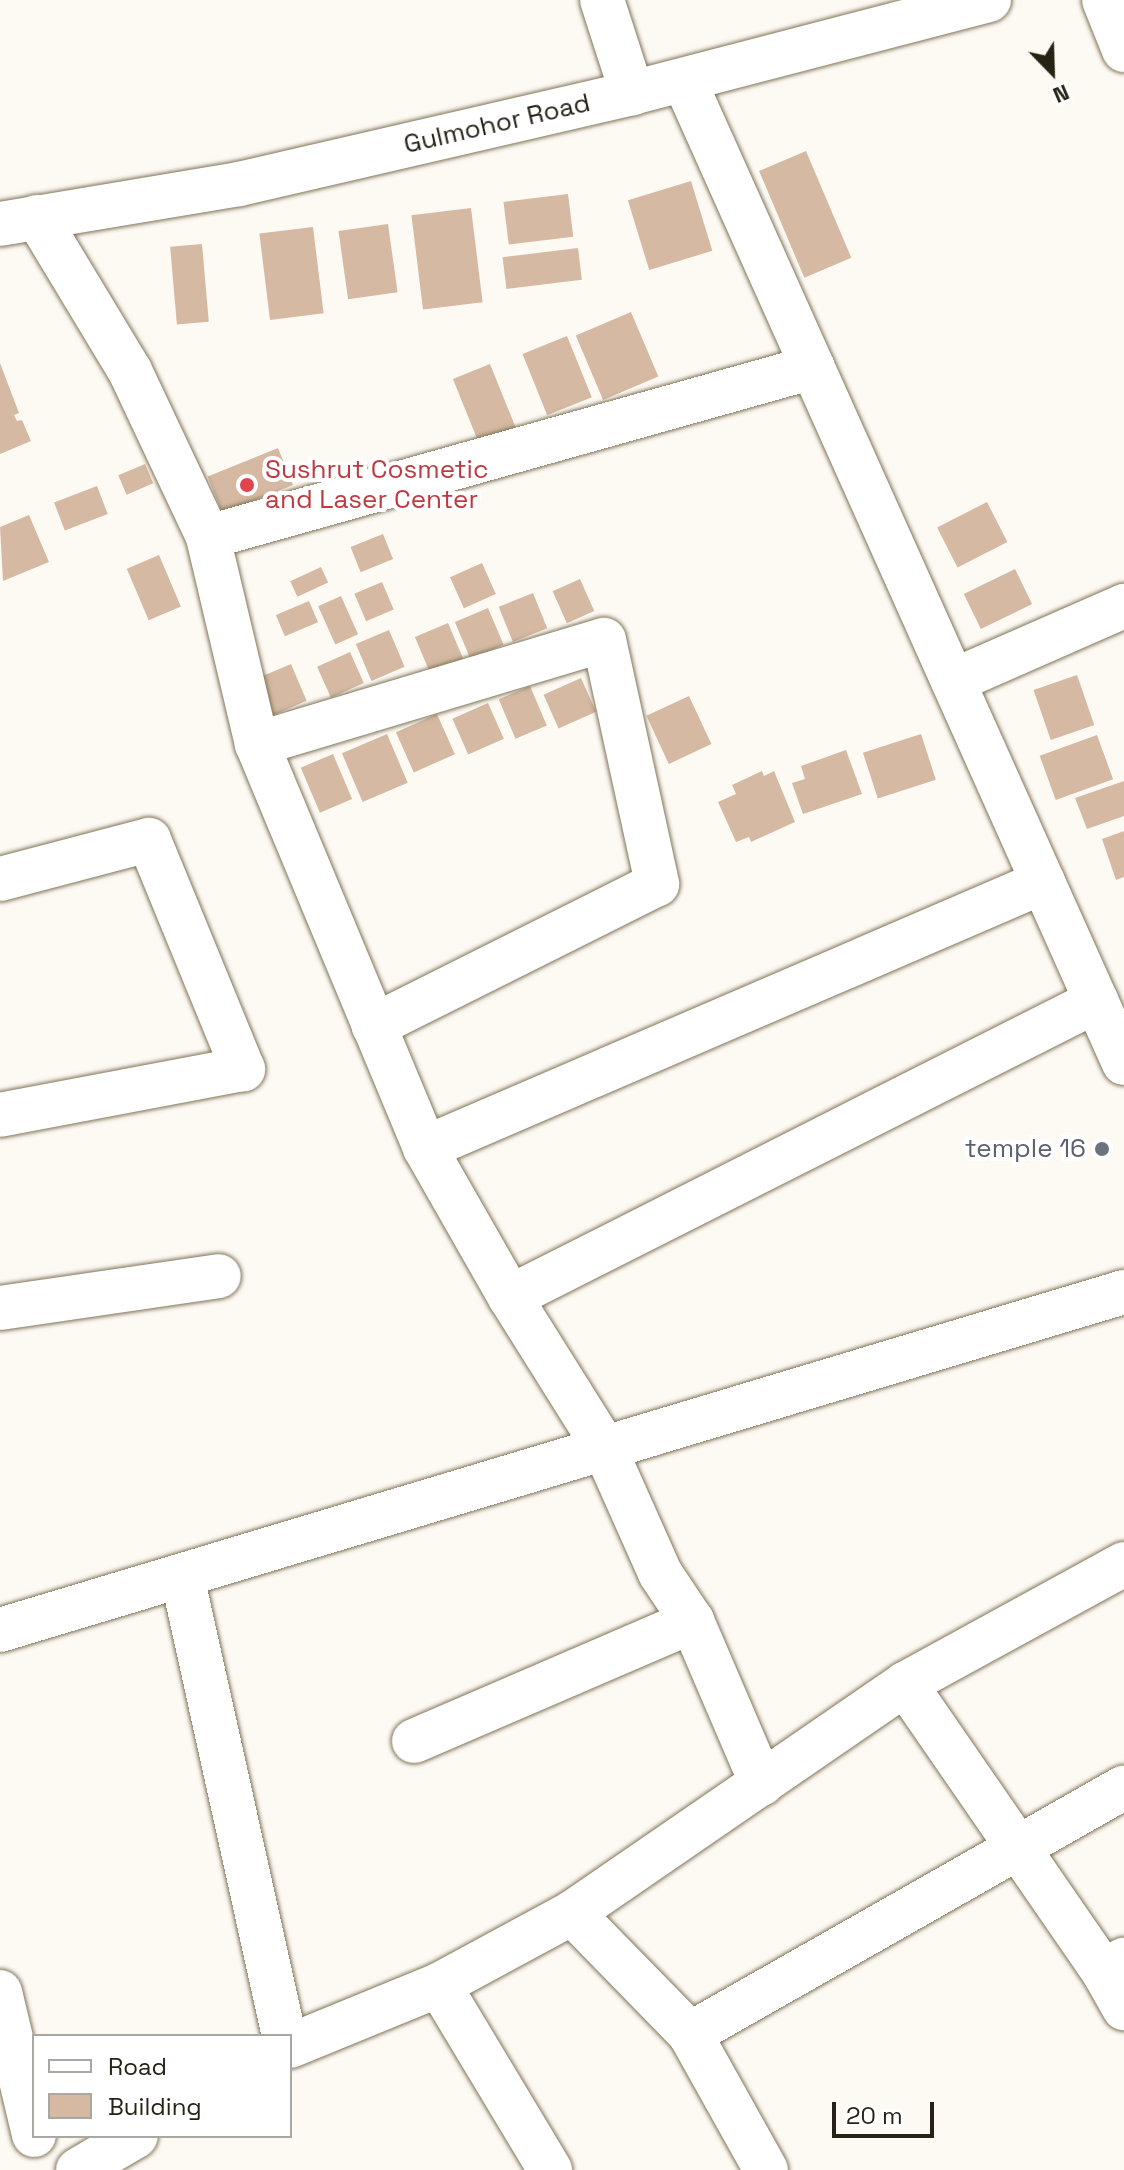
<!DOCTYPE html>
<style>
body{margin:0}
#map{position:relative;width:1124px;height:2170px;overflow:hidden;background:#fdfaf4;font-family:"Space Grotesk",sans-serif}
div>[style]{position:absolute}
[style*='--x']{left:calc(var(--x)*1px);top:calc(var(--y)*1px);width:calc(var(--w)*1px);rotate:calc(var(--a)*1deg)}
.building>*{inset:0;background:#d5b9a3;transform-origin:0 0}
.roads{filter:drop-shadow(0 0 2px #817458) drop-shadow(0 0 2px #817458)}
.minor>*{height:44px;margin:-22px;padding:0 22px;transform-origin:22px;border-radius:22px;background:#fff}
.dots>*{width:22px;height:22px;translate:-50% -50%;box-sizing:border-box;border:4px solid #fff;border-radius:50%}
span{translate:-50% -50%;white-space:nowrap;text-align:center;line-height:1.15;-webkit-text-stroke:8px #fff;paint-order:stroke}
.street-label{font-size:26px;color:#272216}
.health-label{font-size:26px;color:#be3a42}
.left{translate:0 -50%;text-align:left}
.worship-label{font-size:26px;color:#5b616d}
.right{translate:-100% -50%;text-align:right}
.legend{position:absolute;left:32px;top:2034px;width:260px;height:104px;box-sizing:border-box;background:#fff;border:2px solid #a9a7a2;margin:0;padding:10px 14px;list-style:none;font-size:24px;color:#272216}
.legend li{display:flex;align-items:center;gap:16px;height:40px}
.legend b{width:40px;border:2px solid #a9a7a2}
.north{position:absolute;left:1012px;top:32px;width:80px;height:80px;-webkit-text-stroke:6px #fff;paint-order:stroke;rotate:157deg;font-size:22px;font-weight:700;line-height:32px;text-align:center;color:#272216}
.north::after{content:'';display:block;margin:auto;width:28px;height:36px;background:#272216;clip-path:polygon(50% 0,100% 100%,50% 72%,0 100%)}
.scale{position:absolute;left:832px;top:2102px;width:102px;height:36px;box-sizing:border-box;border:4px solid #272216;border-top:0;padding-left:10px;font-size:24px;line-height:28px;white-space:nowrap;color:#272216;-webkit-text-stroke:6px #fff;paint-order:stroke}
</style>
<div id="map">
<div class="building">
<div style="left:806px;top:151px;width:116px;height:51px;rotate:67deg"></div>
<div style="left:691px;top:181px;width:73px;height:66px;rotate:73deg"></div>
<div style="left:568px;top:194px;width:43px;height:65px;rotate:83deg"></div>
<div style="left:471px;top:208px;width:95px;height:60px;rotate:83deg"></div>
<div style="left:388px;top:224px;width:69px;height:50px;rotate:82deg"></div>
<div style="left:313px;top:227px;width:87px;height:54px;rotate:83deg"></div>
<div style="left:202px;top:244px;width:78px;height:32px;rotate:85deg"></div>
<div style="left:578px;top:248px;width:32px;height:76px;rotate:83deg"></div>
<div style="left:631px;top:312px;width:70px;height:60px;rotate:67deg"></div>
<div style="left:567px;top:336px;width:66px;height:48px;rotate:68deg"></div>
<div style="clip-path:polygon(0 363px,19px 413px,14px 415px,17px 421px,22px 420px,31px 441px,0 454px)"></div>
<div style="left:490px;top:364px;width:68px;height:40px;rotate:68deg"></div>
<div style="left:278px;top:448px;width:40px;height:76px;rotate:68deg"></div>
<div style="left:145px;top:464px;width:21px;height:29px;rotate:67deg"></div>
<div style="left:97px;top:486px;width:30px;height:46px;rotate:69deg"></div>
<div style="left:987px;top:502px;width:45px;height:56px;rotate:63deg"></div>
<div style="clip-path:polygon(29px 515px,49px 562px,3px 581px,0 527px)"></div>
<div style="left:383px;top:534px;width:27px;height:35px;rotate:68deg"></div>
<div style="left:159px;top:555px;width:56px;height:35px;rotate:67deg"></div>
<div style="left:482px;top:563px;width:34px;height:35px;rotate:66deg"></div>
<div style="left:321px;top:567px;width:17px;height:34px;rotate:65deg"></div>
<div style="left:1015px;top:569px;width:39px;height:57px;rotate:64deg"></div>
<div style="left:580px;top:579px;width:35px;height:30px;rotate:66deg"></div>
<div style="left:382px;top:582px;width:30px;height:30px;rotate:67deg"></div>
<div style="left:533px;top:593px;width:38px;height:37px;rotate:68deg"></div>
<div style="left:341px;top:596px;width:42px;height:25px;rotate:66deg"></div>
<div style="left:309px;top:601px;width:23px;height:36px;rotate:67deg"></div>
<div style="left:488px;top:608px;width:40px;height:36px;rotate:67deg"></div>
<div style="left:448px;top:623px;width:40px;height:36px;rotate:67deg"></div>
<div style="left:389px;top:630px;width:40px;height:36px;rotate:67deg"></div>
<div style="left:350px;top:652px;width:34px;height:36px;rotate:66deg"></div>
<div style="left:291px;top:664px;width:40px;height:36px;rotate:67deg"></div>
<div style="left:1077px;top:675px;width:53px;height:46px;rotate:71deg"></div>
<div style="left:581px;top:678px;width:37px;height:41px;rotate:66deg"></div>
<div style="left:530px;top:686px;width:43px;height:34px;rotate:67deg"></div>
<div style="left:689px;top:696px;width:53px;height:47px;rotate:65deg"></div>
<div style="left:488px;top:703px;width:39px;height:39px;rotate:66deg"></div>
<div style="left:437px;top:714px;width:44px;height:45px;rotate:66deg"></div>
<div style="left:387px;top:734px;width:53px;height:49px;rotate:67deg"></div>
<div style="left:921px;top:734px;width:48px;height:61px;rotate:72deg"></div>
<div style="left:1097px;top:735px;width:47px;height:61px;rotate:70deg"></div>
<div style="clip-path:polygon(846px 750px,862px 794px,803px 814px,792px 783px,805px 779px,801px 766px)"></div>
<div style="left:333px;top:754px;width:49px;height:35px;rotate:67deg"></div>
<div style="clip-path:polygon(762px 771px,764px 776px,774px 771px,795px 822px,751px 842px,749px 837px,736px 842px,718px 802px,736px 794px,732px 785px)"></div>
<div style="clip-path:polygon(1124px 781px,1124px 816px,1087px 829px,1075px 798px)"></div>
<div style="clip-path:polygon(1124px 831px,1124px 877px,1116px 880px,1102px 839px)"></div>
</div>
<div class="roads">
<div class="minor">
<div style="--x:602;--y:0;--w:98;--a:72.1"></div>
<div style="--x:1104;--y:0;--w:54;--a:68.2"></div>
<div style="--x:684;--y:80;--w:1077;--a:65.89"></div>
<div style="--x:37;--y:217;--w:180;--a:58.9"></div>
<div style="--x:130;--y:371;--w:183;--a:64.8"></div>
<div style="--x:208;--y:537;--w:213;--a:76.7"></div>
<div style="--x:257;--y:744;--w:438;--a:67.4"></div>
<div style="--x:425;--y:1148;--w:172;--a:60.3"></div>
<div style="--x:510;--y:1297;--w:177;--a:57.9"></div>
<div style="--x:604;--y:1447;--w:138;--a:66"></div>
<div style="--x:660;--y:1573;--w:58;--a:56.3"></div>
<div style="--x:692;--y:1621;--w:177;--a:66.8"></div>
<div style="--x:0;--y:224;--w:242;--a:-9.5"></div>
<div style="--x:239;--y:184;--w:403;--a:-13"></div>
<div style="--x:632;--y:93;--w:369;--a:-14.6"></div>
<div style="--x:208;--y:537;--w:628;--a:-15.69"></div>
<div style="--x:953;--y:681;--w:187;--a:-23.7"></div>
<div style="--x:257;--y:744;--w:362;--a:-16.7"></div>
<div style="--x:604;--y:640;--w:250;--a:77.7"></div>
<div style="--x:657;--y:884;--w:317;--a:153.4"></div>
<div style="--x:0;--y:879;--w:154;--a:-14.7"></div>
<div style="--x:149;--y:840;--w:248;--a:67.7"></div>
<div style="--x:243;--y:1069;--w:247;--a:169.3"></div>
<div style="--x:425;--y:1148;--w:673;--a:-23.29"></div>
<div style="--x:510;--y:1297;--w:657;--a:-26.8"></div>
<div style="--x:0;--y:1308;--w:221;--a:-8.3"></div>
<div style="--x:182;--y:1576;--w:471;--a:77.5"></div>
<div style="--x:0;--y:1630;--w:1174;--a:-16.74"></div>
<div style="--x:905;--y:1684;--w:349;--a:55.4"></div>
<div style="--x:1103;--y:1971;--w:24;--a:-28"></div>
<div style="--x:414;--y:1741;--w:303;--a:-23.3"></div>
<div style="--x:572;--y:1913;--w:169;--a:45.7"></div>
<div style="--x:690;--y:2034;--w:156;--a:60.8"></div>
<div style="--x:1103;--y:1971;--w:43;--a:60.4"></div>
<div style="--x:439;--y:1985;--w:216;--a:59"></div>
<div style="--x:0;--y:1992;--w:147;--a:76.6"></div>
<div style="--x:690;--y:2034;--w:499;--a:-29.6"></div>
<div style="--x:290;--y:2046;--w:161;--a:-22.3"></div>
<div style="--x:439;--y:1985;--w:151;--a:-28.4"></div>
<div style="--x:572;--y:1913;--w:404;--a:-34.5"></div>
<div style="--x:905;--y:1684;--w:250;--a:-28.7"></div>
<div style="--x:78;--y:2170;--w:67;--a:-30.4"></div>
</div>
</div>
<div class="dots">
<div style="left:247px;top:485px;background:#e0444e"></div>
<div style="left:1102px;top:1149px;background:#6b7280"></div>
</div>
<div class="street-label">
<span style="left:497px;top:124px;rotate:-13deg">Gulmohor Road</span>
</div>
<div class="health-label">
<span class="left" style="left:265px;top:485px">Sushrut Cosmetic<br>and Laser Center</span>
</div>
<div class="worship-label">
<span class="right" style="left:1086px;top:1149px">temple 16</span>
</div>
<ul class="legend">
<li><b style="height:10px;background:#fff"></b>Road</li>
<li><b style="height:22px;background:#d5b9a3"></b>Building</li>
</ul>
<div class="north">N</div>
<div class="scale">20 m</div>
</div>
